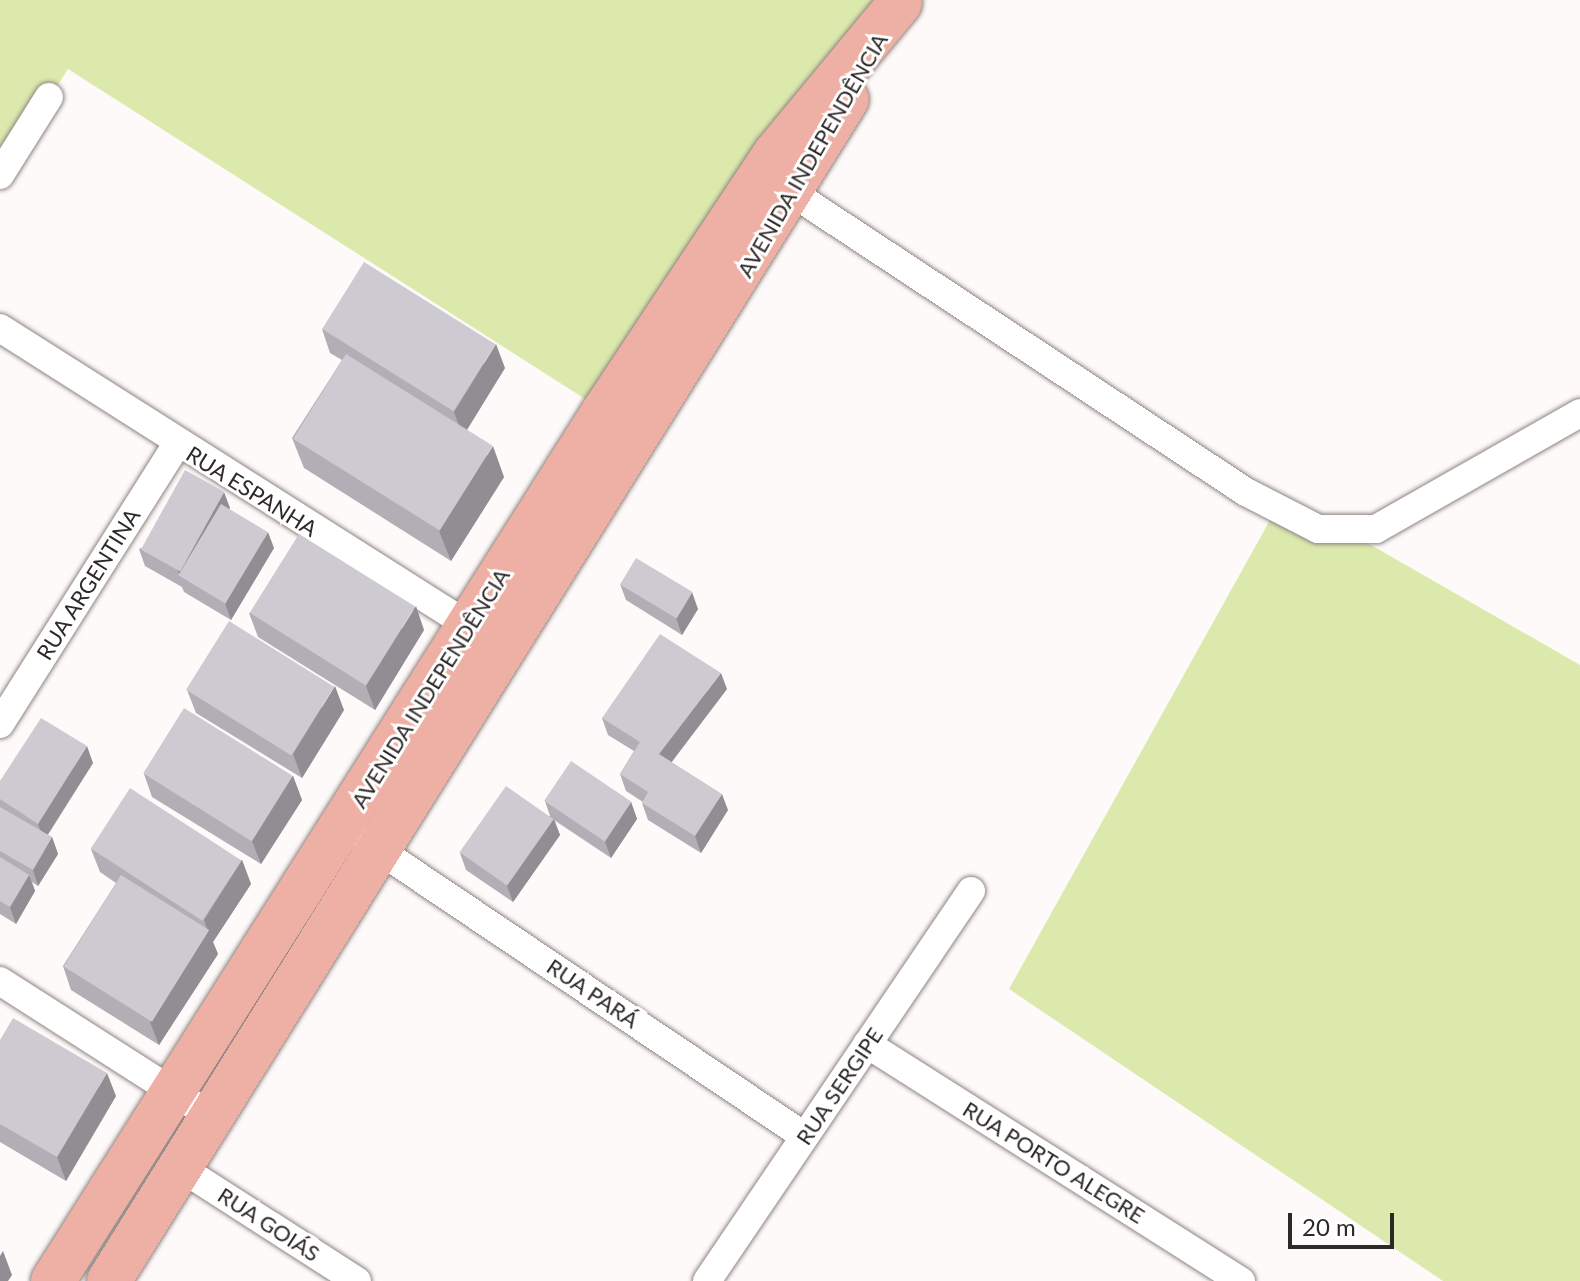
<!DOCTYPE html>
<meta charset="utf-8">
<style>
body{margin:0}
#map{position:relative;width:1580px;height:1281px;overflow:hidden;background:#fefaf9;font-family:Lato,sans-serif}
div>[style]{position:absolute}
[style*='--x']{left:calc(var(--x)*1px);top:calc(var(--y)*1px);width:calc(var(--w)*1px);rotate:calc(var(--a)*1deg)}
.green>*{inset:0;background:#dce9ad}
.roads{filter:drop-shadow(0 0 2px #8e8581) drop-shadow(0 0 2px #8e8581)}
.minor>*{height:28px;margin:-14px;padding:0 14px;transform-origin:14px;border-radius:14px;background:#fff}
.primary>*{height:44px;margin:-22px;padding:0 22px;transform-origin:22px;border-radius:22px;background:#eeb0a4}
.wall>*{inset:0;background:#b1aeb5}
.shaded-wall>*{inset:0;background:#908d93}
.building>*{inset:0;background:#cecad2;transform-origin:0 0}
span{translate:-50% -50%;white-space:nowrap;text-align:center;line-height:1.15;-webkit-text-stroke:6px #fff;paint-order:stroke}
.street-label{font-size:22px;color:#2d2928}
.scale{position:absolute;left:1288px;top:1213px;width:106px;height:36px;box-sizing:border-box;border:4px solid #2d2928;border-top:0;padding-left:10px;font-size:24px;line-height:28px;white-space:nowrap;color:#2d2928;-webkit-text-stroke:6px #fff;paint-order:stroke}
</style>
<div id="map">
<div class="green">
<div style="clip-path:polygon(0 0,902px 0,604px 411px,68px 69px,0 175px)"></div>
<div style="clip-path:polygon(1284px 495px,1580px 665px,1580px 1281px,1443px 1281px,1009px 989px)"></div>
</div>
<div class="roads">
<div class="minor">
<div style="--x:0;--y:175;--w:92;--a:-57.9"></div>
<div style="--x:794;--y:194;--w:541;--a:33.4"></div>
<div style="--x:1246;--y:492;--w:81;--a:27.2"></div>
<div style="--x:1318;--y:529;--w:58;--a:0"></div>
<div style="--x:1376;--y:529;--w:235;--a:-29.6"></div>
<div style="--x:0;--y:328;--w:571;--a:32.41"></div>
<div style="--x:0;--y:724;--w:331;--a:-57.7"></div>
<div style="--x:367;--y:842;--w:527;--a:33.93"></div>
<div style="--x:0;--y:981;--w:253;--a:32.6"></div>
<div style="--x:867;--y:1044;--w:443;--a:32.4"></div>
<div style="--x:181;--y:1168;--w:209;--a:32.7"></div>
<div style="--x:707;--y:1281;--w:471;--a:-55.9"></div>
</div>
<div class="primary">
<div style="--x:53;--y:1281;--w:1030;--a:-57.65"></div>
<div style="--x:604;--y:411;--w:309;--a:-56.4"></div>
<div style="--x:775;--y:154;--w:196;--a:-50.4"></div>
<div style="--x:109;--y:1281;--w:1393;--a:-58.02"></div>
</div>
</div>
<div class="wall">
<div style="clip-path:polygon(322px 329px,505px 368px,467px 430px,504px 477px,451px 561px,304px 468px,292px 438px,342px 360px,330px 353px)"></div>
<div style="clip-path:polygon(230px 508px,229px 509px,274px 548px,231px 620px,184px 592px,182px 587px,145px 566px,139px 549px)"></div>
<div style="clip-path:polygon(620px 584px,698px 609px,682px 635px,626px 600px)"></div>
<div style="clip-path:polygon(249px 613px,424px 630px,375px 710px,258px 637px)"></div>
<div style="clip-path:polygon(727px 689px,671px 762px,728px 810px,701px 853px,648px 820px,642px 803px,643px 802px,626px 791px,620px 774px,634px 751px,608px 735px,602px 718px)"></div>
<div style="clip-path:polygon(187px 690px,344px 710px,302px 778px,196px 713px)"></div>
<div style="clip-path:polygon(93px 763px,48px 835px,52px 837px,58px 854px,38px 886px,32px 882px,35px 891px,16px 924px,0 914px,0 781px)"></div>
<div style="clip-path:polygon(144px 774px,293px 776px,302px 800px,261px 864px,152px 797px)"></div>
<div style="clip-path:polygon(545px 801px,631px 802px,637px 819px,611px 858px,554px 820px,560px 835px,513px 902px,466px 870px,460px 853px,550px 816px)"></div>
<div style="clip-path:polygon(91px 849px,242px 860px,251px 884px,213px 942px,218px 954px,159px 1045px,71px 990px,63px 966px,116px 883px,100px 872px)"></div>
<div style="clip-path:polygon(0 1040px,116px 1096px,66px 1181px,0 1142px)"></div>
</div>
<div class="shaded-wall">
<div style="clip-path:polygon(496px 344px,505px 368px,463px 436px,454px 412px)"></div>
<div style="clip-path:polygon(493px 446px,504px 477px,451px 561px,439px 531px)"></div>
<div style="clip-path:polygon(224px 492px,230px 508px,188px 581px,180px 576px,178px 571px)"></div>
<div style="clip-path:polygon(268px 532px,274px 548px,231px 620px,225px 603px)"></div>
<div style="clip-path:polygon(692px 592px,698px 609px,682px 635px,676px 618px)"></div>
<div style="clip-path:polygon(416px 606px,424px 630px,375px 710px,366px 686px)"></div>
<div style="clip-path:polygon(721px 673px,727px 689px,665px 771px,659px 754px)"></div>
<div style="clip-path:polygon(335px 686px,344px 710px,302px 778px,293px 754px)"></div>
<div style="clip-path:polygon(87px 746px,93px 763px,44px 840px,38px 824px)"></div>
<div style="clip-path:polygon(293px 776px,302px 800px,261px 864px,252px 841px)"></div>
<div style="clip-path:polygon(722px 794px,728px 810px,701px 853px,695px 836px)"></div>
<div style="clip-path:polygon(631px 802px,637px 819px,611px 858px,605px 842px)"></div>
<div style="clip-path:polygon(554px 819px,560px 835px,513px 902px,507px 886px)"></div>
<div style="clip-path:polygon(52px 837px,58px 854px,38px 886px,33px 870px)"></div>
<div style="clip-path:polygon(242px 860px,251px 884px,213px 942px,218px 954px,159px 1045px,150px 1022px,208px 932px,204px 920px)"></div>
<div style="clip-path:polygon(29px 875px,35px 891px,16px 924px,10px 907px)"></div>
<div style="clip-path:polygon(107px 1073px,116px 1096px,66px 1181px,57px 1157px)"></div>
<div style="clip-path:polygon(3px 1251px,12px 1275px,8px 1281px,0 1281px,0 1256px)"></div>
</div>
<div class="building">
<div style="left:364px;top:262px;width:155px;height:79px;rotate:32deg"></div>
<div style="left:346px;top:354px;width:173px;height:100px;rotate:32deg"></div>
<div style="left:185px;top:470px;width:45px;height:91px;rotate:29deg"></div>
<div style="left:221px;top:504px;width:55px;height:83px;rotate:31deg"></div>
<div style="left:299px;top:534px;width:137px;height:93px;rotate:32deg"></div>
<div style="left:636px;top:558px;width:66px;height:31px;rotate:31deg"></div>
<div style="left:229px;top:621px;width:124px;height:81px;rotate:32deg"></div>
<div style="clip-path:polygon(660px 634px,721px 673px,659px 754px,722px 794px,695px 836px,642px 803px,648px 792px,620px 774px,640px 742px,602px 718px)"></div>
<div style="left:184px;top:708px;width:128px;height:77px;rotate:32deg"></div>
<div style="clip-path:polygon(41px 718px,87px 746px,38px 824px,0 799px,0 781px)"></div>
<div style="left:571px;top:761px;width:73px;height:48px;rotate:34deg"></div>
<div style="left:506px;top:786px;width:58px;height:81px;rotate:35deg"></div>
<div style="left:130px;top:788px;width:133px;height:72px;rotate:33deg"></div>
<div style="clip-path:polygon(0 807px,52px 837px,33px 870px,0 851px)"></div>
<div style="clip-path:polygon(0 857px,29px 875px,10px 907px,0 901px)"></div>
<div style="left:121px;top:875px;width:104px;height:108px;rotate:32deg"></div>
<div style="clip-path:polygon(13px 1018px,107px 1073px,57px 1157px,0 1124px,0 1040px)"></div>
</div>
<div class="street-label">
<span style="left:812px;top:155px;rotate:-60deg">AVENIDA INDEPENDÊNCIA</span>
<span style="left:252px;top:491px;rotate:32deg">RUA ESPANHA</span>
<span style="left:88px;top:584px;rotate:-58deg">RUA ARGENTINA</span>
<span style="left:430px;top:688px;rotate:-58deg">AVENIDA INDEPENDÊNCIA</span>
<span style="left:593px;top:993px;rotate:34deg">RUA PARÁ</span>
<span style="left:839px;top:1086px;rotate:-56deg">RUA SERGIPE</span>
<span style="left:1054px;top:1162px;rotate:32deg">RUA PORTO ALEGRE</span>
<span style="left:269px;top:1224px;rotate:33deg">RUA GOIÁS</span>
</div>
<div class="scale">20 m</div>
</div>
